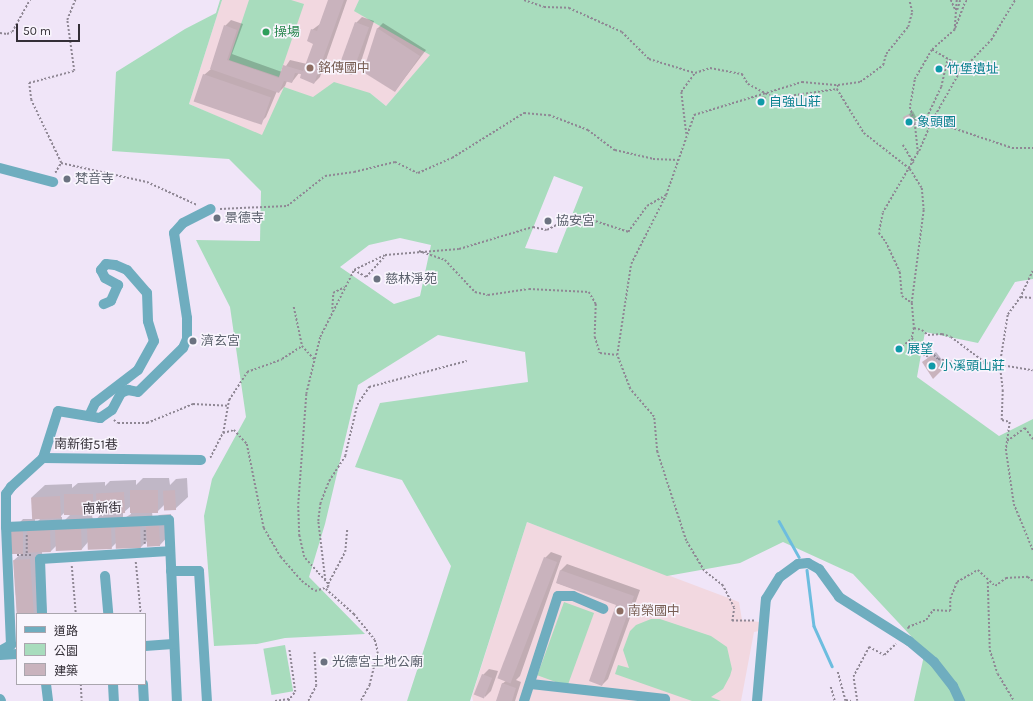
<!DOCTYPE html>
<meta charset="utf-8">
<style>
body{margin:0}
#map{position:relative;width:1033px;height:701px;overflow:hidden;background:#f0e5f8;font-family:Karla,"Noto Sans TC",sans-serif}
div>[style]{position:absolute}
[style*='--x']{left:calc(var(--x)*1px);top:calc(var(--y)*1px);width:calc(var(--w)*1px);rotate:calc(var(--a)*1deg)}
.education>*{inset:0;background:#f2d8e0}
.green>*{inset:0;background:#a8dcbd;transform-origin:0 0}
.shadow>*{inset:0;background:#0003}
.stream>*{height:2.5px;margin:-1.25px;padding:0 1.25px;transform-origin:1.25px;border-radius:1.25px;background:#6dbddf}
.building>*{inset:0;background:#c9b3bd;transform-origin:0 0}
.path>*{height:1.5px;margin-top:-0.75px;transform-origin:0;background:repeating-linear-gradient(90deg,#8f8794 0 2px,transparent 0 4px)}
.minor>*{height:10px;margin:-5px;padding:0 5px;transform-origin:5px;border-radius:5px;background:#6fadbf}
.dots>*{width:11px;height:11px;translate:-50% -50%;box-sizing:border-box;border:2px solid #f9f5fd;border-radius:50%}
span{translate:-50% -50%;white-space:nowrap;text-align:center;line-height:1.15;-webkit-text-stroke:3px #f9f5fd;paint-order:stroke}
.leisure-label{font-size:13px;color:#27864d}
.left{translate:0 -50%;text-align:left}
.education-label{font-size:13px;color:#785e54}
.culture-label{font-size:13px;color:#0d838f}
.worship-label{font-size:13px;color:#5b616d}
.street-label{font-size:13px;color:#342f37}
.legend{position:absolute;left:16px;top:613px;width:130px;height:72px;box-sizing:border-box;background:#f9f5fd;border:1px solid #aaa6ae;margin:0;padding:5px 7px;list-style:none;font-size:12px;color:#342f37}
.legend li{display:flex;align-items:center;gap:8px;height:20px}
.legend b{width:20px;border:1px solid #aaa6ae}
.scale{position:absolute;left:16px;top:24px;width:64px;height:18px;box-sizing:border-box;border:2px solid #342f37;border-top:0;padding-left:5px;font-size:12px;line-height:14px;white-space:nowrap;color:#342f37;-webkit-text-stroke:3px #f9f5fd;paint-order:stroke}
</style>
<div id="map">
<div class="education">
<div style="clip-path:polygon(222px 0,359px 0,355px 11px,431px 55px,386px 106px,370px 93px,262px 136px,189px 104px)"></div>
<div style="clip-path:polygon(527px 522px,739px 602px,742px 620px,760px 622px,759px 631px,754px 632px,741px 701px,473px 701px,472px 696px)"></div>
</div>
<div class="green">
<div style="clip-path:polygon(evenodd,220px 0,222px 0,189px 104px,262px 135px,284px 87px,313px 97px,334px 82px,370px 93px,386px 106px,430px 55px,354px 11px,359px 0,1033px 0,1033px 279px,1015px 282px,978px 343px,925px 332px,917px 377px,999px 436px,1033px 419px,1033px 701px,914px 701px,925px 651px,853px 574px,783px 542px,740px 563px,667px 576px,527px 522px,470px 701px,407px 701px,451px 566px,402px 480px,355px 467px,380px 403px,528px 382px,525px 352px,438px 335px,358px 385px,325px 524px,309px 577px,365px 634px,285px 638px,257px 644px,214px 646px,204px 516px,212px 479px,246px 417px,230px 307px,196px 240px,260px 241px,261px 191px,229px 159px,112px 151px,116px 72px,185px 29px,216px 13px,220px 0,554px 176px,583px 187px,557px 253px,525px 248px,554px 176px,220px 0,400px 238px,431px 245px,420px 296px,394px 304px,340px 267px,369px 245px,400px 238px)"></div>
<div style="clip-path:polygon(249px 0,291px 0,304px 4px,279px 77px,229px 60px)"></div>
<div style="left:564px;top:602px;width:32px;height:78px;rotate:20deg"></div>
<div style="clip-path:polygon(651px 619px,660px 619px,711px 636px,727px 647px,732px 669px,730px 676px,723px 689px,711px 697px,721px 701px,692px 701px,615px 674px,618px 665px,629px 668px,623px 650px,630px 631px,636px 625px)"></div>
<div style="left:285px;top:645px;width:47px;height:22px;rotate:80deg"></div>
</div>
<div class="shadow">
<div style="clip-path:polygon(329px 0,347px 0,320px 77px,314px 83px,299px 73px,292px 82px,287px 81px,285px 86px,279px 92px,277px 91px,266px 117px,260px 123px,204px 75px,211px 69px,225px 26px,231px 20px,243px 24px,232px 54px,282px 72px,290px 60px,307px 64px,314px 43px,312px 30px,320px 24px)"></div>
<div style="clip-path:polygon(362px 17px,374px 21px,359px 68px,353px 74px,356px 23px)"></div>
<div style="clip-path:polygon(383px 23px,426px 50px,395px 91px,377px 29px)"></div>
<div style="clip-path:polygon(762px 96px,766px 97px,763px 106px,760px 98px)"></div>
<div style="clip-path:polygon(913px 111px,918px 121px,914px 125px,904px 118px)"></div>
<div style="clip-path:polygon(936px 352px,946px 365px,933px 378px,928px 358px)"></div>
<div style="clip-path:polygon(evenodd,143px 478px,169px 478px,170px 485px,176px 479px,187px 478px,188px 497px,175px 509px,164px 505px,157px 512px,152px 512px,153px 521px,159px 515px,171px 514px,172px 532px,160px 545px,148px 540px,141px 547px,118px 548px,117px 542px,111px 548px,88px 542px,82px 549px,57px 545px,51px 551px,42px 552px,47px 614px,17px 614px,14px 560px,22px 553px,11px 532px,23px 519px,33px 519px,32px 497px,45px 485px,72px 484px,72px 488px,78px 483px,105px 482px,105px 486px,110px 481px,136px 480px,136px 485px,143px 478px,131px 506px,131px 514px,123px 519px,123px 513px,131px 506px,143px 478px,98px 509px,101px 514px,94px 522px,92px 516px,98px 509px,143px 478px,66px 511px,70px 515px,62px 523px,62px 517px,60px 517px,66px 511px,143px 478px,35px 518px,41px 518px,35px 524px,35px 518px)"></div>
<div style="clip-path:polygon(551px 552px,562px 556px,520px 676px,516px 680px,521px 682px,515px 701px,497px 701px,502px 684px,507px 680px,545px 558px)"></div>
<div style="clip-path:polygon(567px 564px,640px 590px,608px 679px,602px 685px,617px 604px,557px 583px,561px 570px)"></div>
<div style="clip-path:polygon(489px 669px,498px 671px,491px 691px,485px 697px,483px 675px)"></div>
</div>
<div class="stream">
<div style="--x:779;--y:521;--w:41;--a:60.9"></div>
<div style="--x:807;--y:570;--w:56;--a:82.9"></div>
<div style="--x:814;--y:626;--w:44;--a:65.8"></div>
</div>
<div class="building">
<div style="clip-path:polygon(328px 0,344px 0,314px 84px,300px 78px,301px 74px,295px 73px,292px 83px,284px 81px,279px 93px,210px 69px,224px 25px,237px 30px,227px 60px,279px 78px,283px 65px,303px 71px,313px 44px,307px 41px,311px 29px,317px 31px)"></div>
<div style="left:355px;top:22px;width:15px;height:51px;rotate:20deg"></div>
<div style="clip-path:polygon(377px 28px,420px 56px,395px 92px,363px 72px)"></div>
<div style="left:203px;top:74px;width:72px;height:29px;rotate:19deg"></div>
<div style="left:759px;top:97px;width:6px;height:9px;rotate:9deg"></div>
<div style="left:909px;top:114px;width:13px;height:7px;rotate:63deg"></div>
<div style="clip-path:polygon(932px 355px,943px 369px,933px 379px,922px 362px)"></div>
<div style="left:130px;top:490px;width:28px;height:23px"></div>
<div style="left:175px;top:490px;width:20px;height:12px;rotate:87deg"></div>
<div style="left:124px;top:492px;width:21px;height:28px;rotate:87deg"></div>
<div style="left:93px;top:494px;width:21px;height:29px;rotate:90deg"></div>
<div style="left:60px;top:496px;width:22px;height:29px;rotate:87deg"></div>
<div style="left:140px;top:524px;width:24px;height:25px;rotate:88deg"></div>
<div style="left:111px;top:526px;width:23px;height:24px;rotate:88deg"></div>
<div style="left:159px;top:526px;width:20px;height:13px;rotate:87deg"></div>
<div style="left:81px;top:527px;width:23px;height:26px;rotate:88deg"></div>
<div style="left:50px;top:529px;width:23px;height:23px;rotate:88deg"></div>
<div style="left:10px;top:531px;width:13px;height:23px"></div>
<div style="left:544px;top:557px;width:14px;height:130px;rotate:21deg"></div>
<div style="left:30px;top:559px;width:55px;height:17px;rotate:86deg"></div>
<div style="clip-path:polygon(560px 570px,634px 596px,602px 686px,589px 681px,616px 605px,556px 583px)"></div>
<div style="left:482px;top:674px;width:11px;height:22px;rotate:22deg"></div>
<div style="clip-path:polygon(502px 683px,516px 688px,512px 701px,496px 701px)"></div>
</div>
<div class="path">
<div style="--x:524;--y:0;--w:21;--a:19"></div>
<div style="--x:544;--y:7;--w:25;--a:2"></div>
<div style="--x:569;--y:8;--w:58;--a:24.4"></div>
<div style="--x:622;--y:32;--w:38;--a:45"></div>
<div style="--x:649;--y:59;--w:48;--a:16.9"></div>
<div style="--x:695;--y:73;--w:16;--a:-18"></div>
<div style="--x:710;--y:68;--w:33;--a:11"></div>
<div style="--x:742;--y:74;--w:12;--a:59"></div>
<div style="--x:748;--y:84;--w:30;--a:28"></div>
<div style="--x:774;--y:98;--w:64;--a:-8.1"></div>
<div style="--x:951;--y:0;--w:12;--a:66"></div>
<div style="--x:957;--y:0;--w:30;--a:94"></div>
<div style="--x:955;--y:30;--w:30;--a:139"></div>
<div style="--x:932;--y:50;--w:34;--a:120"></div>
<div style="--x:915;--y:80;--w:27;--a:100"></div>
<div style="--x:910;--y:107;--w:17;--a:73"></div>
<div style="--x:915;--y:123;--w:30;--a:84"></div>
<div style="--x:918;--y:153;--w:69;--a:120.3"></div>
<div style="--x:883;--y:213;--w:20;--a:101"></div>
<div style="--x:879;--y:233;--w:11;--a:52"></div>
<div style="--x:886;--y:242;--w:33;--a:65"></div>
<div style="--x:900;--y:272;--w:24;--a:85"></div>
<div style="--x:902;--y:296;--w:12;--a:35"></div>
<div style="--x:912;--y:303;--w:25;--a:85"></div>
<div style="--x:914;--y:328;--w:8;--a:14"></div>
<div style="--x:922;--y:330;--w:8;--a:40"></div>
<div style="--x:928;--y:335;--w:14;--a:-4"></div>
<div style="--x:942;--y:334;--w:9;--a:18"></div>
<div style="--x:951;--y:337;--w:44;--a:36.6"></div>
<div style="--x:986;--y:363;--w:14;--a:8"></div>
<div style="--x:1000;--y:365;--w:25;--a:83"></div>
<div style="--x:1003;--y:390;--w:30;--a:92"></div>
<div style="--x:1002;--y:420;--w:8;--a:14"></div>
<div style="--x:1010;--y:422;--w:27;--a:98"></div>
<div style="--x:1006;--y:449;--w:56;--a:81.7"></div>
<div style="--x:1014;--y:504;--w:50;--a:67.6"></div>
<div style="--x:957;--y:10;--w:10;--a:-73"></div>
<div style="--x:955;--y:28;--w:28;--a:-69"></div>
<div style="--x:965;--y:2;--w:4;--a:-34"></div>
<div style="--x:0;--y:33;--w:7;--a:8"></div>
<div style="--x:7;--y:34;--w:5;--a:-22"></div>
<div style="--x:12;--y:32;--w:37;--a:-61"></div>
<div style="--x:960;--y:72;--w:45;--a:-45.9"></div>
<div style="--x:991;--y:40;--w:47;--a:-59"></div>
<div style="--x:838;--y:85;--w:4;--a:104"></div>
<div style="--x:837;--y:89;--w:52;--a:58.5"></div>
<div style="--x:864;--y:133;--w:58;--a:38"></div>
<div style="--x:910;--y:169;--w:22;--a:58"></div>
<div style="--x:922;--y:188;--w:22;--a:85"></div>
<div style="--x:924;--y:210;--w:94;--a:97.4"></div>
<div style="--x:932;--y:121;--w:84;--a:18.6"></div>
<div style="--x:1012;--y:148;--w:21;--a:0"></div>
<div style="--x:915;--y:123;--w:14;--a:12"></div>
<div style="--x:929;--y:126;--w:61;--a:-60.5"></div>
<div style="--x:959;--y:73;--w:14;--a:-124"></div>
<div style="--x:951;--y:61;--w:22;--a:-150"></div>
<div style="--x:923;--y:125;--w:42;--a:-64.7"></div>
<div style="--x:941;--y:87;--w:28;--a:-77"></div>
<div style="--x:686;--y:134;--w:42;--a:-96.8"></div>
<div style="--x:681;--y:92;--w:24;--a:-54"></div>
<div style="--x:903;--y:145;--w:21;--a:59"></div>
<div style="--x:919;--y:151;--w:26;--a:-67"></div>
<div style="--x:61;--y:163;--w:88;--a:12.5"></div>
<div style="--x:147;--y:182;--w:55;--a:24.7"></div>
<div style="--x:61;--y:163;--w:70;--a:-115.5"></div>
<div style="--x:31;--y:100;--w:17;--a:-97"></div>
<div style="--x:29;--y:83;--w:47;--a:-14.9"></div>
<div style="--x:74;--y:71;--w:51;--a:-97.8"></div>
<div style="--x:67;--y:20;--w:22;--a:-68"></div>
<div style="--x:55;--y:173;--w:12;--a:-59"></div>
<div style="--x:220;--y:209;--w:67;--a:-2.6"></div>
<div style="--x:287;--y:206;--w:48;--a:-38.3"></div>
<div style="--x:325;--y:176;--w:29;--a:-8"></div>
<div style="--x:354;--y:172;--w:42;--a:-13.7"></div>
<div style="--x:395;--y:162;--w:25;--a:26"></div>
<div style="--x:418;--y:173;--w:37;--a:-24"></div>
<div style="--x:452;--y:158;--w:85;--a:-32"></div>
<div style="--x:524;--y:113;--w:25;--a:5"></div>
<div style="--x:549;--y:115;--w:42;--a:21"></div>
<div style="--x:588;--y:130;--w:34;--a:37"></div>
<div style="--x:615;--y:150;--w:39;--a:13"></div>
<div style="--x:653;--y:159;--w:26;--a:2"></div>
<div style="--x:419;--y:251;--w:28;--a:19"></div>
<div style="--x:445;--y:260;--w:44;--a:46.8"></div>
<div style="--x:475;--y:292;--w:13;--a:13"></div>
<div style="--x:488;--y:295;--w:41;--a:-8.3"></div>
<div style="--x:529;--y:289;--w:60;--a:2.9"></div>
<div style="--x:589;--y:292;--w:14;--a:60"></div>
<div style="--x:596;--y:304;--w:33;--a:92"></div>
<div style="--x:595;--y:337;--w:17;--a:73"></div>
<div style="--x:600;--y:353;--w:17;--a:7"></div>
<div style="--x:354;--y:270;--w:14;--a:30"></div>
<div style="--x:366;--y:277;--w:28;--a:-48"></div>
<div style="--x:1033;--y:271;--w:29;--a:115"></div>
<div style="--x:1021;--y:297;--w:22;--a:126"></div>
<div style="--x:1008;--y:315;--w:51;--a:99.1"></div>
<div style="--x:1000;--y:365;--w:33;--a:9"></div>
<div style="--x:1021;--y:297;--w:12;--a:5"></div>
<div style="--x:294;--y:307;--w:40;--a:78"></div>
<div style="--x:332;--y:309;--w:16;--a:-86"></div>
<div style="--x:333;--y:293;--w:13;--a:-27"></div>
<div style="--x:914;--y:328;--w:10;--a:101"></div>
<div style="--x:912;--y:338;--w:24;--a:54"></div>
<div style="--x:926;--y:357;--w:7;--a:-45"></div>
<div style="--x:931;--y:352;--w:10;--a:45"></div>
<div style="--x:938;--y:359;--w:25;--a:11"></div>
<div style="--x:963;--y:364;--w:23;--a:-2"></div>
<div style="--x:899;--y:349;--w:16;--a:-40"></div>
<div style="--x:114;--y:420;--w:5;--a:37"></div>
<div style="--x:118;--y:423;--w:29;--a:0"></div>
<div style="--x:147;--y:423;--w:50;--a:-22.4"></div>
<div style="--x:193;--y:404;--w:35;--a:3"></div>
<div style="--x:223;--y:433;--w:11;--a:-15"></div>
<div style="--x:234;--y:430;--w:19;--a:47"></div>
<div style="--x:247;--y:444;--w:86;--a:78.6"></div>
<div style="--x:264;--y:528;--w:34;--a:60"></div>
<div style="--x:281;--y:557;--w:32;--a:49"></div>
<div style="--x:302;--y:581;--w:16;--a:38"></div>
<div style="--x:315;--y:591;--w:14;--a:-17"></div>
<div style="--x:328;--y:587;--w:3;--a:-90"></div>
<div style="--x:328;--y:584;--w:36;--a:-132"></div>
<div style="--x:304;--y:557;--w:22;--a:-103"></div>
<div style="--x:299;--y:536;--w:32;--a:-92"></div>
<div style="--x:298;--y:504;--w:110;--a:-85.8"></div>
<div style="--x:306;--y:394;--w:59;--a:-76.2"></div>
<div style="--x:320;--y:337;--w:75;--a:-63.1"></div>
<div style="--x:354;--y:270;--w:34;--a:-26"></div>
<div style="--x:385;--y:255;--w:74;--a:-4.6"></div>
<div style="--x:459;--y:249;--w:77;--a:-16.6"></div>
<div style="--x:533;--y:227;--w:14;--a:12"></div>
<div style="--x:547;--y:230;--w:15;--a:-28"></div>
<div style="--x:560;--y:223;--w:32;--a:-5"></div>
<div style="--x:592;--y:220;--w:38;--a:18"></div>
<div style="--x:628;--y:232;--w:32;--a:-54"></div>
<div style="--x:647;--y:206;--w:22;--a:-30"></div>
<div style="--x:1007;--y:441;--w:22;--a:-36"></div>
<div style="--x:1025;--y:428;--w:14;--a:54"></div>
<div style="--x:210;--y:458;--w:28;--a:-63"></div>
<div style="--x:223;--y:433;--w:34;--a:-80"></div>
<div style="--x:229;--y:400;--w:33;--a:-57"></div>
<div style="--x:247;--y:372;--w:37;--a:-20"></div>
<div style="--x:282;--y:359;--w:24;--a:-33"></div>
<div style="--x:302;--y:346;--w:18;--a:47"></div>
<div style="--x:145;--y:530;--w:14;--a:90"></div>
<div style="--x:27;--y:535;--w:20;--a:90"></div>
<div style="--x:17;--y:555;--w:14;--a:0"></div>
<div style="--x:136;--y:562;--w:52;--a:84.5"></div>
<div style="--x:72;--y:566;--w:48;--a:85.2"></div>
<div style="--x:325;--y:580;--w:59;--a:-96.8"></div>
<div style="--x:318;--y:521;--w:17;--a:-83"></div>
<div style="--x:320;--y:504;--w:25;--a:-69"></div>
<div style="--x:329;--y:481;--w:30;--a:-57"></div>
<div style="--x:345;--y:456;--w:52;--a:-76.8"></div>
<div style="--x:357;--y:405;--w:22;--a:-56"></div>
<div style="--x:369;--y:387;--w:101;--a:-14.9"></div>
<div style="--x:988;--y:582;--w:68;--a:88.3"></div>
<div style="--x:990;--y:650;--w:25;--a:72"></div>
<div style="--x:998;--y:674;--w:31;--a:59"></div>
<div style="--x:328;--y:584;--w:36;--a:-62"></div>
<div style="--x:345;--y:552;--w:22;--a:-85"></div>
<div style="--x:326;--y:589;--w:38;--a:42"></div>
<div style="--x:354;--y:614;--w:33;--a:51"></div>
<div style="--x:375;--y:640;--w:12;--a:76"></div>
<div style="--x:378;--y:652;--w:34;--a:104"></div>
<div style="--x:370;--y:685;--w:18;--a:119"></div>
<div style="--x:754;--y:621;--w:22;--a:180"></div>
<div style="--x:732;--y:621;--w:13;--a:-81"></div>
<div style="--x:734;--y:608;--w:25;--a:-117"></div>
<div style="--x:723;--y:586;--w:24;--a:-142"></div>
<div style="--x:704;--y:571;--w:35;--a:-121"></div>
<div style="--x:686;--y:541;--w:94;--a:-108"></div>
<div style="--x:657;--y:452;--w:35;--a:-95"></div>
<div style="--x:654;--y:417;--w:37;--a:-131"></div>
<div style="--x:630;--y:389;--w:36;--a:-111"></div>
<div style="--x:617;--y:355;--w:92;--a:-81.3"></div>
<div style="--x:631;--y:264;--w:77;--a:-63.1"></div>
<div style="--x:666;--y:195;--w:85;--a:-70.7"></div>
<div style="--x:694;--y:115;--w:113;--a:-17"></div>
<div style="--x:802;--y:82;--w:36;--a:5"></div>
<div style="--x:838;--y:85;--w:22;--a:-8"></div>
<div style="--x:860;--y:82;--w:29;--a:-36"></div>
<div style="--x:883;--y:65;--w:11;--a:-75"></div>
<div style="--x:886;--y:54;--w:35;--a:-51"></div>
<div style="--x:908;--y:27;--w:16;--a:-75"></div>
<div style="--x:912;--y:12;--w:12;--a:-104"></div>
<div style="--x:908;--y:629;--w:2;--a:-90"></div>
<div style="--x:908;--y:627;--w:19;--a:-21"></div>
<div style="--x:926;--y:620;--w:12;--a:-55"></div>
<div style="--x:933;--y:610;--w:17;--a:3"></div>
<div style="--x:950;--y:611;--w:12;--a:-90"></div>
<div style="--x:950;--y:599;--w:18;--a:-68"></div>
<div style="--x:957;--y:582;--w:24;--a:-30"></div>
<div style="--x:978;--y:570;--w:23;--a:43"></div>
<div style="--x:995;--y:586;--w:14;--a:-36"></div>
<div style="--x:1006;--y:578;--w:22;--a:-3"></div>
<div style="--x:1028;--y:577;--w:6;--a:39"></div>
<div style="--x:838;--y:672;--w:30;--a:75"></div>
<div style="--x:81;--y:684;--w:17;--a:87"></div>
<div style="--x:831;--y:687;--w:15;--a:74"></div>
<div style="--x:846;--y:700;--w:5;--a:11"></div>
<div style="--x:275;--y:701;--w:14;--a:-8"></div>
<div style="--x:288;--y:701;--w:11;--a:-52"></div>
<div style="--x:295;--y:692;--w:43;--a:-97.9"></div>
<div style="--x:308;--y:701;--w:17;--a:-62"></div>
<div style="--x:316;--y:686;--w:35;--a:-93"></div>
<div style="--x:857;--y:701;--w:24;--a:-99"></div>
<div style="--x:853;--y:677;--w:34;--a:-62"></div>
<div style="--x:869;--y:647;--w:17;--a:28"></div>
<div style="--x:884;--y:655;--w:16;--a:-43"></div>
</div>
<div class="minor">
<div style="--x:0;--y:168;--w:55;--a:14.8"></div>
<div style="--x:89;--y:416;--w:14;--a:-65"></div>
<div style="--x:95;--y:403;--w:54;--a:-37.5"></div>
<div style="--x:138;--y:370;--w:33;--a:-61"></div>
<div style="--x:154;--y:341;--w:21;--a:-107"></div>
<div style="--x:148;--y:321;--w:28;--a:-92"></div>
<div style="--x:147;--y:293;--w:30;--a:-131"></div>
<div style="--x:127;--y:270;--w:13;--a:-157"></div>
<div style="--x:115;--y:265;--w:9;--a:-174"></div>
<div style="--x:106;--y:264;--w:8;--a:130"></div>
<div style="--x:101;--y:270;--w:9;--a:63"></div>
<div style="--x:105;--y:278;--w:15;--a:28"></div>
<div style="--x:118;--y:285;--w:17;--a:114"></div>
<div style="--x:111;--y:301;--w:8;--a:157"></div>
<div style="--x:43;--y:458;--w:49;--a:-72.3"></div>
<div style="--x:58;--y:411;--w:43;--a:9.5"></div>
<div style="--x:100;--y:418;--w:14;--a:-34"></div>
<div style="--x:112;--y:410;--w:19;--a:-62"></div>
<div style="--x:121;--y:393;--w:8;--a:-23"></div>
<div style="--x:128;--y:390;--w:10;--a:11"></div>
<div style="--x:138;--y:392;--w:63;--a:-44.4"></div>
<div style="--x:183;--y:348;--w:10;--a:-66"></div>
<div style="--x:187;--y:339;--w:21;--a:-90"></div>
<div style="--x:187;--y:318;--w:86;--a:-98.7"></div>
<div style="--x:174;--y:233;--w:13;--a:-48"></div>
<div style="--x:183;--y:223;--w:31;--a:-27"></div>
<div style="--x:6;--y:527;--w:163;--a:-2.5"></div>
<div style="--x:169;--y:520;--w:181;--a:87.5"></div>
<div style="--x:171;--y:571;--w:28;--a:0"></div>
<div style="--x:199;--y:571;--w:130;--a:86.5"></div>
<div style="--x:105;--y:576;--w:38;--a:85"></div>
<div style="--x:42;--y:614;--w:55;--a:-92.1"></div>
<div style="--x:40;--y:559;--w:129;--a:-3.5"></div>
<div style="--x:145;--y:646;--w:28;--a:-4"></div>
<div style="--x:0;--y:651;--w:13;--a:-29"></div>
<div style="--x:11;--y:645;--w:118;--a:-92.4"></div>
<div style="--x:6;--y:527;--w:33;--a:-90"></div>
<div style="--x:6;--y:494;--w:9;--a:-54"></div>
<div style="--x:11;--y:487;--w:43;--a:-42.2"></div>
<div style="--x:43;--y:458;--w:158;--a:0.7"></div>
<div style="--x:0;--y:655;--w:17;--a:-3"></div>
<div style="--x:46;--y:684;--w:17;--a:83"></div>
<div style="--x:113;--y:684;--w:17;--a:87"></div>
<div style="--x:143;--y:684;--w:17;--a:87"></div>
<div style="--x:531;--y:684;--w:135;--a:6.4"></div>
<div style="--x:0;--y:699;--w:2;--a:63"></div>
<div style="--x:524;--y:701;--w:110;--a:-72.1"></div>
<div style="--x:558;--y:596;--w:15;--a:0"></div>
<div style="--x:573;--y:596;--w:33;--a:23"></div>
<div style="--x:757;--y:701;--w:102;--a:-85"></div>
<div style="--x:766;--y:599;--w:26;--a:-58"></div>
<div style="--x:780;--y:577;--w:22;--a:-36"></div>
<div style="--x:798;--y:564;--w:10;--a:-6"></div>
<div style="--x:808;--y:563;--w:13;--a:29"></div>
<div style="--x:819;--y:569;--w:34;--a:54"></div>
<div style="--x:839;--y:597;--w:83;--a:32.2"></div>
<div style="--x:909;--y:641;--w:33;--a:40"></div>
<div style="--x:934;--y:662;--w:31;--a:52"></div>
<div style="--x:953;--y:686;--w:17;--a:65"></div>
</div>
<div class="dots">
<div style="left:266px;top:32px;background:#2e9e5b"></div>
<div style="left:310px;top:68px;background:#8d6e63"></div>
<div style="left:939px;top:69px;background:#0f9aa8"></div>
<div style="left:761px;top:102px;background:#0f9aa8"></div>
<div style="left:909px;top:122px;background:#0f9aa8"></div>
<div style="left:67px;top:179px;background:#6b7280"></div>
<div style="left:217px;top:218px;background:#6b7280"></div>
<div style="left:548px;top:221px;background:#6b7280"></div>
<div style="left:377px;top:279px;background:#6b7280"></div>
<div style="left:193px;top:341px;background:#6b7280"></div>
<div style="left:899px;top:349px;background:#0f9aa8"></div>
<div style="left:932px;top:366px;background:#0f9aa8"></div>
<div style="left:620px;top:611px;background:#8d6e63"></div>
<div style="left:324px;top:662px;background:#6b7280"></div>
</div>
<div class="leisure-label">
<span class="left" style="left:274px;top:32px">操場</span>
</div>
<div class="education-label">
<span class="left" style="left:318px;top:68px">銘傳國中</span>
<span class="left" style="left:628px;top:611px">南榮國中</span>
</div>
<div class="culture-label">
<span class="left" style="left:947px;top:69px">竹堡遺址</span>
<span class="left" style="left:769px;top:102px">自強山莊</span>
<span class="left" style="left:917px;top:122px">象頭園</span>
<span class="left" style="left:907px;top:349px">展望</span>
<span class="left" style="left:940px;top:366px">小溪頭山莊</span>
</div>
<div class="worship-label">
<span class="left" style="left:75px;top:179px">梵音寺</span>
<span class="left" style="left:225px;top:218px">景德寺</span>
<span class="left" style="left:556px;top:221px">協安宮</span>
<span class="left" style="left:385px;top:279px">慈林淨苑</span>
<span class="left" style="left:201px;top:341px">濟玄宮</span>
<span class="left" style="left:332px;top:662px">光德宮土地公廟</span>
</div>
<div class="street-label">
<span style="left:86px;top:445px;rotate:1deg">南新街51巷</span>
<span style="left:102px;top:509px;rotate:-3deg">南新街</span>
</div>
<ul class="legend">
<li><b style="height:5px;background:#6fadbf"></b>道路</li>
<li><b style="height:11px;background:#a8dcbd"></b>公園</li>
<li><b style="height:11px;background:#c9b3bd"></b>建築</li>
</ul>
<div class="scale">50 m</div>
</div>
